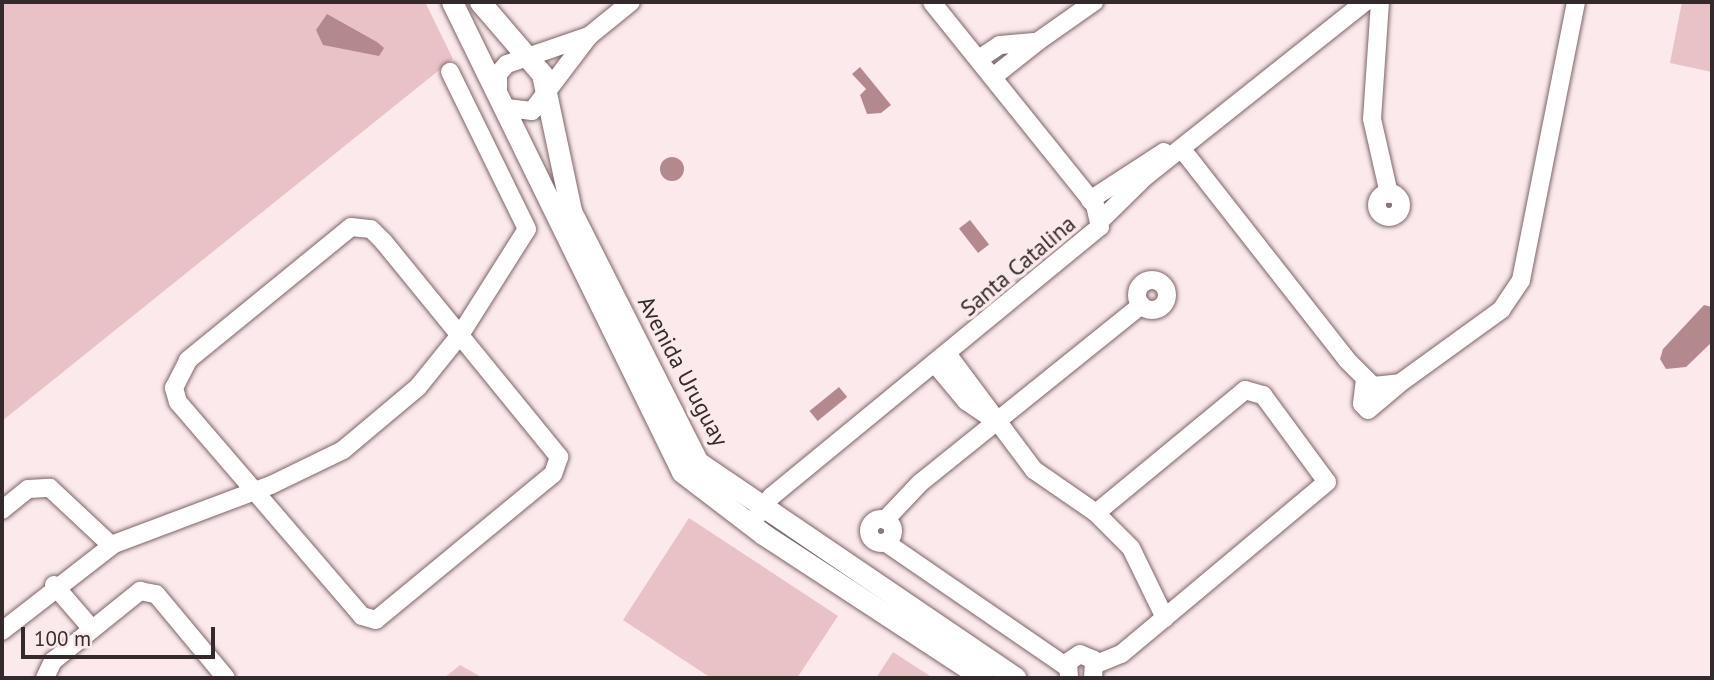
<!DOCTYPE html>
<style>
body{margin:0}
#map{position:relative;width:1714px;height:680px;overflow:hidden;background:#fbe9eb;font-family:"PT Sans",sans-serif}
div>[style]{position:absolute}
[style*='--x']{left:calc(var(--x)*1px);top:calc(var(--y)*1px);width:calc(var(--w)*1px);rotate:calc(var(--a)*1deg)}
.green>*{inset:0;background:#e8c2c6}
.water>*{inset:0;background:#b4898e;transform-origin:0 0}
.round{border-radius:50%}
.roads{filter:drop-shadow(0 0 2px #7d6467) drop-shadow(0 0 2px #7d6467)}
.minor>*{height:18px;margin:-9px;padding:0 9px;transform-origin:9px;border-radius:9px;background:#fff}
.minor>.ring{margin:-9px;padding:0;box-sizing:content-box;background:none;border:18px solid #fff;border-radius:50%}
.major>*{height:21px;margin:-10.5px;padding:0 10.5px;transform-origin:10.5px;border-radius:10.5px;background:#fff}
span{translate:-50% -50%;white-space:nowrap;text-align:center;line-height:1.15;-webkit-text-stroke:7px #fbe9eb;paint-order:stroke}
.street-label{font-size:23px;color:#352a2b}
.frame{position:absolute;inset:0;border:4px solid #352a2b;pointer-events:none}
.scale{position:absolute;left:21px;top:627px;width:194px;height:32px;box-sizing:border-box;border:4px solid #352a2b;border-top:0;padding-left:9px;font-size:21px;line-height:24px;white-space:nowrap;color:#352a2b;-webkit-text-stroke:5px #fbe9eb;paint-order:stroke}
</style>
<div id="map">
<div class="green">
<div style="clip-path:polygon(2px 2px,425px 2px,453px 59px,2px 421px)"></div>
<div style="clip-path:polygon(1682px 2px,1712px 2px,1712px 72px,1670px 63px)"></div>
<div style="clip-path:polygon(689px 518px,838px 616px,797px 678px,711px 678px,623px 620px)"></div>
<div style="clip-path:polygon(893px 652px,933px 678px,876px 678px)"></div>
<div style="clip-path:polygon(460px 665px,483px 678px,444px 678px)"></div>
</div>
<div class="water">
<div style="clip-path:polygon(327px 14px,377px 42px,384px 48px,379px 56px,323px 45px,316px 30px)"></div>
<div style="clip-path:polygon(860px 67px,891px 105px,881px 113px,867px 114px,860px 95px,866px 89px,852px 74px)"></div>
<div class="round" style="left:660px;top:157px;width:24px;height:24px"></div>
<div style="left:970px;top:220px;width:31px;height:14px;rotate:52deg"></div>
<div style="clip-path:polygon(1704px 305px,1712px 307px,1712px 342px,1686px 367px,1666px 369px,1660px 359px,1663px 349px)"></div>
<div style="left:839px;top:387px;width:13px;height:38px;rotate:51deg"></div>
</div>
<div class="roads">
<div class="minor">
<div style="--x:1380;--y:2;--w:117;--a:93.9"></div>
<div style="--x:1372;--y:119;--w:77;--a:77.2"></div>
<div style="--x:589;--y:36;--w:94;--a:127.2"></div>
<div style="--x:532;--y:111;--w:26;--a:-173"></div>
<div style="--x:506;--y:108;--w:14;--a:-126"></div>
<div style="--x:498;--y:97;--w:23;--a:-90"></div>
<div style="--x:498;--y:74;--w:13;--a:-48"></div>
<div style="--x:507;--y:64;--w:87;--a:-18.9"></div>
<div style="--x:589;--y:36;--w:54;--a:-39"></div>
<div style="--x:979;--y:59;--w:25;--a:-34"></div>
<div style="--x:1000;--y:45;--w:37;--a:-5"></div>
<div style="--x:1037;--y:42;--w:70;--a:-35.1"></div>
<div style="--x:993;--y:77;--w:56;--a:-38.5"></div>
<div style="--x:1181;--y:148;--w:269;--a:51.9"></div>
<div style="--x:1347;--y:360;--w:37;--a:45"></div>
<div style="--x:1373;--y:386;--w:27;--a:-6"></div>
<div style="--x:1400;--y:383;--w:125;--a:-35.9"></div>
<div style="--x:1501;--y:310;--w:36;--a:-56"></div>
<div style="--x:1521;--y:280;--w:283;--a:-78.8"></div>
<div class="ring" style="left:1377px;top:193px;width:6px;height:6px"></div>
<div style="--x:1090;--y:200;--w:88;--a:-33"></div>
<div style="--x:1101;--y:220;--w:63;--a:-44.4"></div>
<div style="--x:1146;--y:176;--w:280;--a:-38.5"></div>
<div style="--x:351;--y:227;--w:20;--a:6"></div>
<div style="--x:371;--y:229;--w:17;--a:45"></div>
<div style="--x:383;--y:241;--w:279;--a:50.8"></div>
<div style="--x:559;--y:457;--w:18;--a:109"></div>
<div style="--x:553;--y:474;--w:229;--a:140.5"></div>
<div style="--x:376;--y:620;--w:15;--a:-164"></div>
<div style="--x:362;--y:616;--w:282;--a:-130.7"></div>
<div style="--x:178;--y:402;--w:15;--a:-106"></div>
<div style="--x:174;--y:388;--w:31;--a:-63"></div>
<div style="--x:188;--y:360;--w:210;--a:-39.2"></div>
<div class="ring" style="left:1137px;top:280px;width:12px;height:12px"></div>
<div style="--x:948;--y:355;--w:144;--a:53.2"></div>
<div style="--x:1034;--y:470;--w:75;--a:34.7"></div>
<div style="--x:1096;--y:513;--w:49;--a:45"></div>
<div style="--x:1131;--y:548;--w:78;--a:64.1"></div>
<div style="--x:936;--y:365;--w:47;--a:50.2"></div>
<div style="--x:966;--y:401;--w:30;--a:34"></div>
<div style="--x:1365;--y:379;--w:25;--a:97"></div>
<div style="--x:1362;--y:404;--w:8;--a:45"></div>
<div style="--x:1368;--y:410;--w:39;--a:-40"></div>
<div style="--x:2;--y:510;--w:33;--a:-39"></div>
<div style="--x:28;--y:489;--w:22;--a:-3"></div>
<div style="--x:50;--y:488;--w:83;--a:43.1"></div>
<div style="--x:1096;--y:513;--w:193;--a:-39.5"></div>
<div style="--x:1245;--y:390;--w:19;--a:16"></div>
<div style="--x:1263;--y:395;--w:108;--a:53.7"></div>
<div style="--x:1327;--y:482;--w:268;--a:140.1"></div>
<div style="--x:1121;--y:654;--w:27;--a:158"></div>
<div style="--x:756;--y:517;--w:26;--a:-53"></div>
<div style="--x:772;--y:496;--w:424;--a:-39.4"></div>
<div style="--x:1100;--y:227;--w:23;--a:-103"></div>
<div style="--x:1095;--y:205;--w:260;--a:-128.8"></div>
<div class="ring" style="left:869px;top:519px;width:6px;height:6px"></div>
<div style="--x:885;--y:520;--w:51;--a:-46.6"></div>
<div style="--x:920;--y:483;--w:284;--a:-38.8"></div>
<div style="--x:885;--y:542;--w:221;--a:34.5"></div>
<div style="--x:54;--y:585;--w:58;--a:49.2"></div>
<div style="--x:2;--y:631;--w:142;--a:-37.8"></div>
<div style="--x:114;--y:544;--w:168;--a:-20.6"></div>
<div style="--x:271;--y:485;--w:80;--a:-25.9"></div>
<div style="--x:343;--y:450;--w:98;--a:-40"></div>
<div style="--x:418;--y:387;--w:67;--a:-51.1"></div>
<div style="--x:460;--y:335;--w:125;--a:-57.7"></div>
<div style="--x:527;--y:229;--w:175;--a:-116.1"></div>
<div style="--x:1069;--y:677;--w:15;--a:-94"></div>
<div style="--x:1068;--y:662;--w:14;--a:-34"></div>
<div style="--x:1080;--y:654;--w:15;--a:23"></div>
<div style="--x:1094;--y:660;--w:18;--a:93"></div>
<div style="--x:45;--y:678;--w:19;--a:-65"></div>
<div style="--x:53;--y:661;--w:112;--a:-38.8"></div>
<div style="--x:140;--y:591;--w:16;--a:11"></div>
<div style="--x:156;--y:594;--w:109;--a:50.2"></div>
</div>
<div class="major">
<div style="--x:452;--y:2;--w:523;--a:63.92"></div>
<div style="--x:682;--y:472;--w:102;--a:37.4"></div>
<div style="--x:763;--y:534;--w:263;--a:33.2"></div>
<div style="--x:480;--y:2;--w:95;--a:49.3"></div>
<div style="--x:542;--y:74;--w:140;--a:78"></div>
<div style="--x:571;--y:211;--w:281;--a:63.2"></div>
<div style="--x:698;--y:462;--w:384;--a:34.2"></div>
</div>
</div>
<div class="street-label">
<span style="left:1018px;top:266px;rotate:-40deg">Santa Catalina</span>
<span style="left:683px;top:371px;rotate:62deg">Avenida Uruguay</span>
</div>
<div class="frame"></div>
<div class="scale">100 m</div>
</div>
